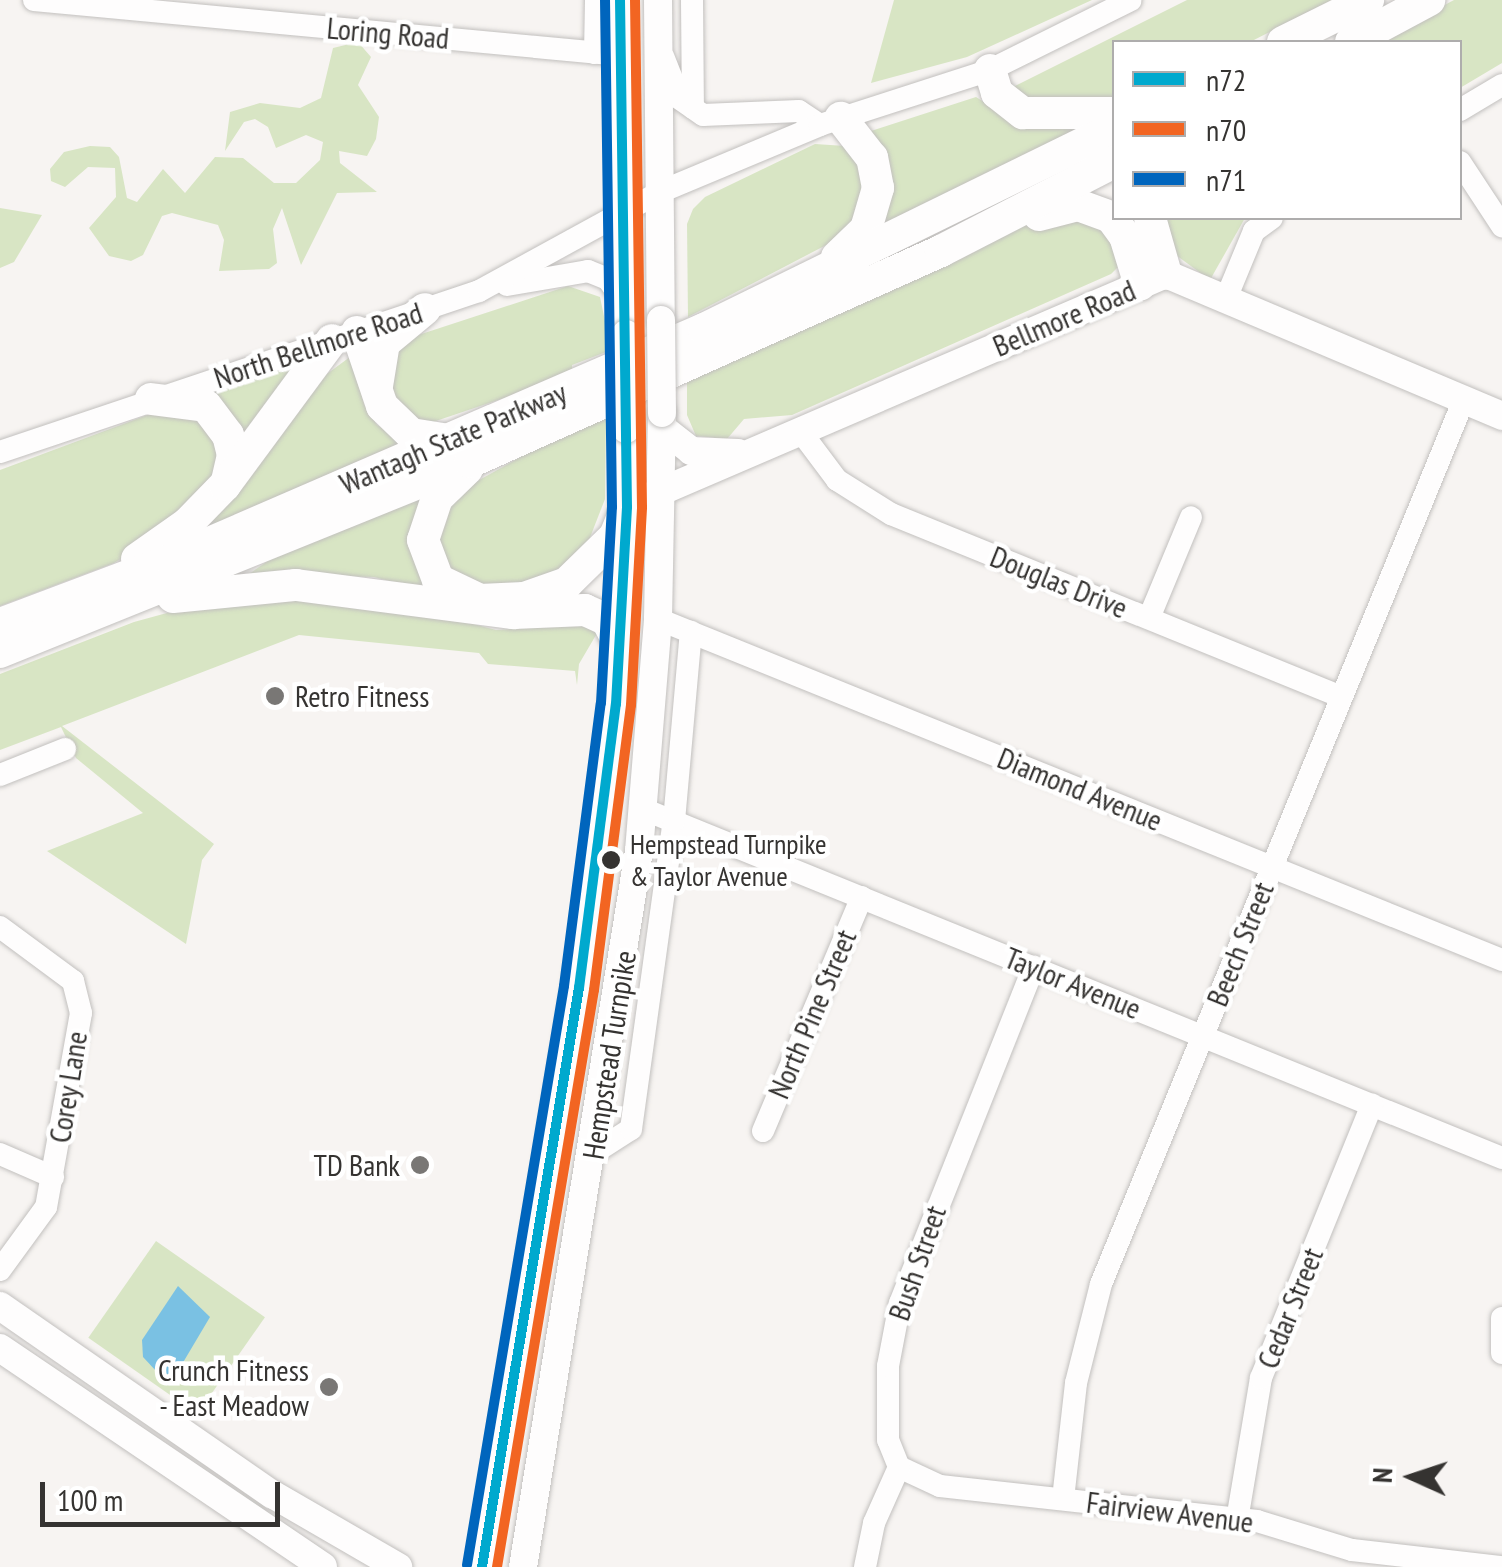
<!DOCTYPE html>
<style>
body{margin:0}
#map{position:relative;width:1502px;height:1567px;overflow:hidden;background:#f7f4f2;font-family:"PT Sans Narrow",sans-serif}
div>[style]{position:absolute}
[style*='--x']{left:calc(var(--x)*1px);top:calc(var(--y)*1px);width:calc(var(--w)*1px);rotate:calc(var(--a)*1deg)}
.green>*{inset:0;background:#d8e5c4;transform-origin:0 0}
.water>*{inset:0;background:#7ac1e3}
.roads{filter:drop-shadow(0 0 2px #c2c0be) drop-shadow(0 0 2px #c2c0be)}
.minor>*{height:22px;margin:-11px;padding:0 11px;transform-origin:11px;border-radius:11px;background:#fefdfd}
.major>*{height:28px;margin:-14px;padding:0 14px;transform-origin:14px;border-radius:14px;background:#fefdfd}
.highway>*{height:32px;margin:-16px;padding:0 16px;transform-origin:16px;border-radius:16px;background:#fefdfd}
.bridges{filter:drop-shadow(0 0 2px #c2c0be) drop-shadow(0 0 2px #c2c0be)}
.major-bridge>*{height:28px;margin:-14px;padding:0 14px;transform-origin:14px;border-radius:14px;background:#fefdfd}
.bus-1>*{height:10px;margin:-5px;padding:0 5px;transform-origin:5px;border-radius:5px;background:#00a9ce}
.bus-2>*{height:10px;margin:-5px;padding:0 5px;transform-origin:5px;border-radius:5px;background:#f26522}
.bus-3>*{height:10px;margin:-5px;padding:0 5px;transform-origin:5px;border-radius:5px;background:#0065bd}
.dots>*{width:28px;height:28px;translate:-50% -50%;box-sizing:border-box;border:5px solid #fff;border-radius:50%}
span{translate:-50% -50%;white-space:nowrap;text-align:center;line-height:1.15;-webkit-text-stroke:9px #fff;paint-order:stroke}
.bus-label{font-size:28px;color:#353331}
.left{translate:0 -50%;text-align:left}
.street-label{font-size:30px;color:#353331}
.poi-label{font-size:30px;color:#353331}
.right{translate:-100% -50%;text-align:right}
.legend{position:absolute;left:1112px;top:40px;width:350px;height:180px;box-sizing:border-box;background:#fff;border:2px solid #aeadad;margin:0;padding:12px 18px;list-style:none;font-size:30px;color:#353331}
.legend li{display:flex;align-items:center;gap:20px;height:50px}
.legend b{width:50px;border:2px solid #aeadad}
.north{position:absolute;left:1362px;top:1427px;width:100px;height:100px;-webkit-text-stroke:8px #fff;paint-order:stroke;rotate:273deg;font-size:28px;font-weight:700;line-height:40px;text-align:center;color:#353331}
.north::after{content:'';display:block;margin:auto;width:35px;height:45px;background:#353331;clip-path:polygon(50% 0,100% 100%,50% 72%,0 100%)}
.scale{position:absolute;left:40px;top:1482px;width:240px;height:45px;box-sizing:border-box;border:5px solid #353331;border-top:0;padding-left:12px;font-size:30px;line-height:35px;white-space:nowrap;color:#353331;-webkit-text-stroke:8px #fff;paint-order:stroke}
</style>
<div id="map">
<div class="green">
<div style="clip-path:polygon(894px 0,1092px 0,967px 57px,871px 83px)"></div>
<div style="clip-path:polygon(1187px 0,1332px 0,1250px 42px,1114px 42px,1114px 101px,1021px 105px,1007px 90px)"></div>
<div style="clip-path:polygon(1454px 0,1502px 0,1502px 63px,1460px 88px,1460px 42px,1375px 42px)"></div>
<div style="clip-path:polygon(358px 42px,371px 57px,358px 85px,379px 117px,376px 139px,367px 156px,339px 151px,340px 163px,377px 192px,337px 193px,301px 265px,282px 208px,273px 229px,277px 263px,269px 269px,219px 271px,224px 240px,218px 225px,172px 213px,162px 216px,143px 255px,131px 261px,109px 256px,89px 228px,116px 197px,115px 168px,88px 167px,65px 187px,51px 181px,50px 169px,64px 152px,90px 146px,110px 147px,119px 157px,127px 198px,137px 202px,163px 169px,185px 193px,215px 157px,243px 158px,274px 183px,296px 183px,320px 160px,323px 142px,306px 135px,276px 148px,268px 127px,255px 119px,244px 122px,225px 151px,230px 112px,260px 103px,300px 108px,321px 98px,333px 48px)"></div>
<div style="clip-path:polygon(976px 97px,1021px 125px,1073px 128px,1076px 134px,859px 245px,871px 131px)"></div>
<div style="clip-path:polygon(815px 144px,845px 146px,867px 176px,857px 229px,688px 317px,687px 224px,693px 209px,705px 197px)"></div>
<div style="clip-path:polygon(0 208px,42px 215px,14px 262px,0 268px)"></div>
<div style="clip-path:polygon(1073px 212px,1113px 239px,1118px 267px,1111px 274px,792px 415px,744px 419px,727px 439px,696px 436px,687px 415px,687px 372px,1050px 214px)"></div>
<div style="clip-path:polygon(1159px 218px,1245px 218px,1210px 280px,1165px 247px)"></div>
<div style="clip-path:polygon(568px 286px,600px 297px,606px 326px,606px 352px,572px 365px,572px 375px,427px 424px,409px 420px,382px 385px,397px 342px)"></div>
<div style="clip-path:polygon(354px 354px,364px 404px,377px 425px,406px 443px,207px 533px,191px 530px,297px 396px)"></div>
<div style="clip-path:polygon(290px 367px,292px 369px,243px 442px,208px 394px)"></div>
<div style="clip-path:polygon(189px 409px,219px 438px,216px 483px,152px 540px,114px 563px,0 606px,0 470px,150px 414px)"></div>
<div style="clip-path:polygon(606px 410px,605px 499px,582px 558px,521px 592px,450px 581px,432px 554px,443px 500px)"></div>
<div style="clip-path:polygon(420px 491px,424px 590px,374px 577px,249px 574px,285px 549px)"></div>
<div style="clip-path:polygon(268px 595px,390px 602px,496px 630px,595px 624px,596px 635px,579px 664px,577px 685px,575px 671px,488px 664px,479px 653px,299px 635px,62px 726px,214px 844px,202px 860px,186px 944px,47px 851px,143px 813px,76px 758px,61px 727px,0 750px,0 674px,134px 622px,207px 602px)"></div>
<div style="left:156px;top:1241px;width:133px;height:118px;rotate:35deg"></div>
</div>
<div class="water">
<div style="clip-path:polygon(178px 1286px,210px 1317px,175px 1376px,157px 1372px,143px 1357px,142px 1340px)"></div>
</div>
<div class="roads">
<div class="minor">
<div style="--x:34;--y:0;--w:590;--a:5.35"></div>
<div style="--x:692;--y:0;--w:108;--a:89.5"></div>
<div style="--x:595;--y:53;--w:53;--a:-88.9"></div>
<div style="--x:663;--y:56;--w:46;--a:68.4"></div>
<div style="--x:680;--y:99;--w:28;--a:35"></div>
<div style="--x:703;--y:115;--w:96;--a:-2.4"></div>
<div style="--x:799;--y:111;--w:25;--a:34"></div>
<div style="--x:1460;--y:110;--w:49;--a:-30.8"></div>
<div style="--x:1460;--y:162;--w:77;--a:56.7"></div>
<div style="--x:507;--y:285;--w:82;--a:-9.8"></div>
<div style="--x:588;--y:271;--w:22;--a:22"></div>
<div style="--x:608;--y:279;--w:30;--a:56"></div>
<div style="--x:1225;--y:301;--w:76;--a:-67.5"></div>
<div style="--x:1254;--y:231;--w:22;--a:-36"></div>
<div style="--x:801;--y:432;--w:60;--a:53.1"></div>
<div style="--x:837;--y:480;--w:64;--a:32.2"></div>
<div style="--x:891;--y:514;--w:486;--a:22.1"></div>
<div style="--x:0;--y:452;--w:505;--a:-18.58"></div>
<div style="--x:479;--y:291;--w:206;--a:-28.7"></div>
<div style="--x:660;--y:192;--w:173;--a:-22.7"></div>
<div style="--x:820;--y:125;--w:179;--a:-17.9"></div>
<div style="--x:990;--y:70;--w:157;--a:-26.4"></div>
<div style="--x:1149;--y:618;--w:109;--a:-67.4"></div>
<div style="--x:658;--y:619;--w:910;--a:22"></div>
<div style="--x:0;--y:775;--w:70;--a:-21.8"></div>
<div style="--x:643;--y:809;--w:927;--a:22.11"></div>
<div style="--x:0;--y:927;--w:91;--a:36.5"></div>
<div style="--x:73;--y:981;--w:33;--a:76"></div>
<div style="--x:81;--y:1013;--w:197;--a:100.2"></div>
<div style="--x:46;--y:1207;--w:78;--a:126.1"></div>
<div style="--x:763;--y:1131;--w:254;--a:-67.1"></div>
<div style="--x:0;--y:1154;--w:58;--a:23.5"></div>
<div style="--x:592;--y:1154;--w:46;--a:-32.7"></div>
<div style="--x:631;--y:1129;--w:311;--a:-82.1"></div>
<div style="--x:674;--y:821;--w:190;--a:-84.9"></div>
<div style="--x:1502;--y:1318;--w:35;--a:90"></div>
<div style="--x:899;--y:1467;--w:45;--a:24.9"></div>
<div style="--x:940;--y:1486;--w:319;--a:6.3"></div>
<div style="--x:1257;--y:1521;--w:99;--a:17"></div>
<div style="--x:1352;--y:1550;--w:151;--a:6.5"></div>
<div style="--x:1063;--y:1499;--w:117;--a:-83.6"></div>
<div style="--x:1076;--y:1383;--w:102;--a:-75.8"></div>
<div style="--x:1101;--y:1284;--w:953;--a:-67.69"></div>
<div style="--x:1237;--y:1520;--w:144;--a:-80.4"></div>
<div style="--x:1261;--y:1378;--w:295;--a:-67.9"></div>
<div style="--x:865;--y:1567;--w:45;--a:-78.4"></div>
<div style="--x:874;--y:1523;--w:61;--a:-65.9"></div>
<div style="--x:899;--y:1467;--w:29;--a:-112"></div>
<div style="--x:888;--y:1440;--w:74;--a:-90"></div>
<div style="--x:888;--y:1366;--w:64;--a:-79.2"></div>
<div style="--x:900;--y:1303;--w:362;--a:-68.3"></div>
</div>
<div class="major">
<div style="--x:620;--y:0;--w:334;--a:89"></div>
<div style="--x:658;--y:0;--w:320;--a:89.5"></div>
<div style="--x:662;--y:428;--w:37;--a:38"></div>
<div style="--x:691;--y:451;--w:47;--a:2.4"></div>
<div style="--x:648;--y:497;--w:564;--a:-23.29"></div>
<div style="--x:1166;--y:274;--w:365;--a:22.9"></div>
<div style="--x:0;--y:1306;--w:331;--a:34.7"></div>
<div style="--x:272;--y:1494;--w:146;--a:30.1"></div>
<div style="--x:0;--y:1348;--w:390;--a:34.1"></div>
<div style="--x:482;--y:1567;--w:749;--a:-80.7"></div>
<div style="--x:603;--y:828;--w:183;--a:-84.7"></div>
<div style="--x:620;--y:646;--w:217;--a:-88.4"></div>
<div style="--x:523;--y:1567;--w:725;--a:-80.8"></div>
<div style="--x:639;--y:851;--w:233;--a:-85.3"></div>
<div style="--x:658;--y:619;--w:206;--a:-88.9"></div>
</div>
<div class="highway">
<div style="--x:1283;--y:42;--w:95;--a:-26.3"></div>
<div style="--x:1351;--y:42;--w:89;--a:-28.3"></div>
<div style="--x:990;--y:70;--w:24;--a:73"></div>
<div style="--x:997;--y:93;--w:33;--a:38"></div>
<div style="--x:1023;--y:113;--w:91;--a:0"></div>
<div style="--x:1039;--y:215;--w:40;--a:-14.4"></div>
<div style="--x:1078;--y:205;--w:35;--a:20"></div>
<div style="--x:1111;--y:217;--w:24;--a:54"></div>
<div style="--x:1125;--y:236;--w:51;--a:73"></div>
<div style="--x:1150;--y:218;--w:58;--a:74.1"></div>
<div style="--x:837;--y:257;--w:40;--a:-44"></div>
<div style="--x:866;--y:229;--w:43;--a:-73.7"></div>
<div style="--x:878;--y:188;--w:31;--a:-101"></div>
<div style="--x:872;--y:158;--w:51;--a:-127.8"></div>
<div style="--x:357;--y:332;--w:78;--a:71.3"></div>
<div style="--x:382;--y:406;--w:40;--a:44"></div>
<div style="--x:411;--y:434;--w:37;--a:9"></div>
<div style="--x:377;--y:386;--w:44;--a:-80.8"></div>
<div style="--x:384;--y:343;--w:53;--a:-39.7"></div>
<div style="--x:151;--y:399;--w:55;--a:7.3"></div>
<div style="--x:206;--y:406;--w:36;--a:53"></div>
<div style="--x:228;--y:435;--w:21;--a:76"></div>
<div style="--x:233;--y:455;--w:27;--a:103"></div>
<div style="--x:467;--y:469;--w:42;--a:136"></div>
<div style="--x:437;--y:498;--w:44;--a:108.4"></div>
<div style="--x:423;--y:540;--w:43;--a:69.4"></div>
<div style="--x:438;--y:580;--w:47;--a:25.5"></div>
<div style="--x:480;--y:600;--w:44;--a:-2.6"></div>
<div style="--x:524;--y:598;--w:46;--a:-19.2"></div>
<div style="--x:567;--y:583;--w:67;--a:-44.4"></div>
<div style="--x:615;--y:536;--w:31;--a:-68"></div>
<div style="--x:137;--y:559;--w:62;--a:-35.2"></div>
<div style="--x:188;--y:523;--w:53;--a:-45.8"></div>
<div style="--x:225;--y:485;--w:180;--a:-53.6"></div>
<div style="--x:173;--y:597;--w:124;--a:-5.6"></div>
<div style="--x:296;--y:585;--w:219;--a:7.4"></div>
<div style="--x:513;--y:613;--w:72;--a:-2.4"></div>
<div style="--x:585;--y:610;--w:24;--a:24"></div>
<div style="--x:607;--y:620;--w:29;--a:63"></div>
<div style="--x:0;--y:624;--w:182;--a:-20.6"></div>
<div style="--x:170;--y:560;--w:582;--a:-23.39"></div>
<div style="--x:704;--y:329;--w:457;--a:-26.1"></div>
<div style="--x:0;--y:652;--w:507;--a:-22.01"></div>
<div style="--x:470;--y:462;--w:516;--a:-24.13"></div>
<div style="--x:941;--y:251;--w:195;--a:-27.2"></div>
</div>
</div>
<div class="bridges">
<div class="major-bridge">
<div style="--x:661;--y:320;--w:93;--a:89.4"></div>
<div style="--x:626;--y:334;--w:95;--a:90"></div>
</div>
</div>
<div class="bus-1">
<div style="--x:482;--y:1567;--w:587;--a:-80.49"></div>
<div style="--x:579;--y:988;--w:286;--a:-82.6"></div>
<div style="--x:616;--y:704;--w:197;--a:-86.8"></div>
<div style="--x:627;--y:507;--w:507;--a:-90.79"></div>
</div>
<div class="bus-2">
<div style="--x:497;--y:1567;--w:585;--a:-80.46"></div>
<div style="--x:594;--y:990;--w:287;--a:-82.6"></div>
<div style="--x:631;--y:705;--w:198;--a:-86.8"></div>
<div style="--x:642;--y:507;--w:507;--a:-90.79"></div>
</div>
<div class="bus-3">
<div style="--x:467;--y:1565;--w:587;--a:-80.49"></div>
<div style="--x:564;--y:986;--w:285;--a:-82.6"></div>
<div style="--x:601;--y:703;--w:196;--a:-86.8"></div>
<div style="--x:612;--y:507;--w:507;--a:-90.79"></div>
</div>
<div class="dots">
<div style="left:275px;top:696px;background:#797775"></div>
<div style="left:611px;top:860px;background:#353331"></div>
<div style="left:420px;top:1165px;background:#797775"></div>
<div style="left:329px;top:1387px;background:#797775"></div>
</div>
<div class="bus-label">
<span class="left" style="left:630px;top:860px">Hempstead Turnpike<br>&amp; Taylor Avenue</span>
</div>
<div class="street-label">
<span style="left:388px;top:33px;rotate:5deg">Loring Road</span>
<span style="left:1064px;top:318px;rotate:-23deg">Bellmore Road</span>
<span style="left:318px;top:345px;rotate:-18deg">North Bellmore Road</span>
<span style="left:453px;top:438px;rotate:-23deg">Wantagh State Parkway</span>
<span style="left:1059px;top:582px;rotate:22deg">Douglas Drive</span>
<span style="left:1080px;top:789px;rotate:22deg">Diamond Avenue</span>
<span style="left:1240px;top:944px;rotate:-68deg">Beech Street</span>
<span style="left:1073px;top:983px;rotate:22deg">Taylor Avenue</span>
<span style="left:812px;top:1014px;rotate:-67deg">North Pine Street</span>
<span style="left:609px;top:1055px;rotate:-81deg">Hempstead Turnpike</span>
<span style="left:68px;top:1087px;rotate:-81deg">Corey Lane</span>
<span style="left:917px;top:1263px;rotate:-71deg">Bush Street</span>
<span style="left:1290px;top:1308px;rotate:-68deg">Cedar Street</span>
<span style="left:1170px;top:1512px;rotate:7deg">Fairview Avenue</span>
</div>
<div class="poi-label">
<span class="left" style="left:295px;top:696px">Retro Fitness</span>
<span class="right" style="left:400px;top:1165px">TD Bank</span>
<span class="right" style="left:309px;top:1387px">Crunch Fitness<br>- East Meadow</span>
</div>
<ul class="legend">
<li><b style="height:12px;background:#00a9ce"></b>n72</li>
<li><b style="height:12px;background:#f26522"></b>n70</li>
<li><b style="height:12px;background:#0065bd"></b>n71</li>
</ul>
<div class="north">N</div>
<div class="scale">100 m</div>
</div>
